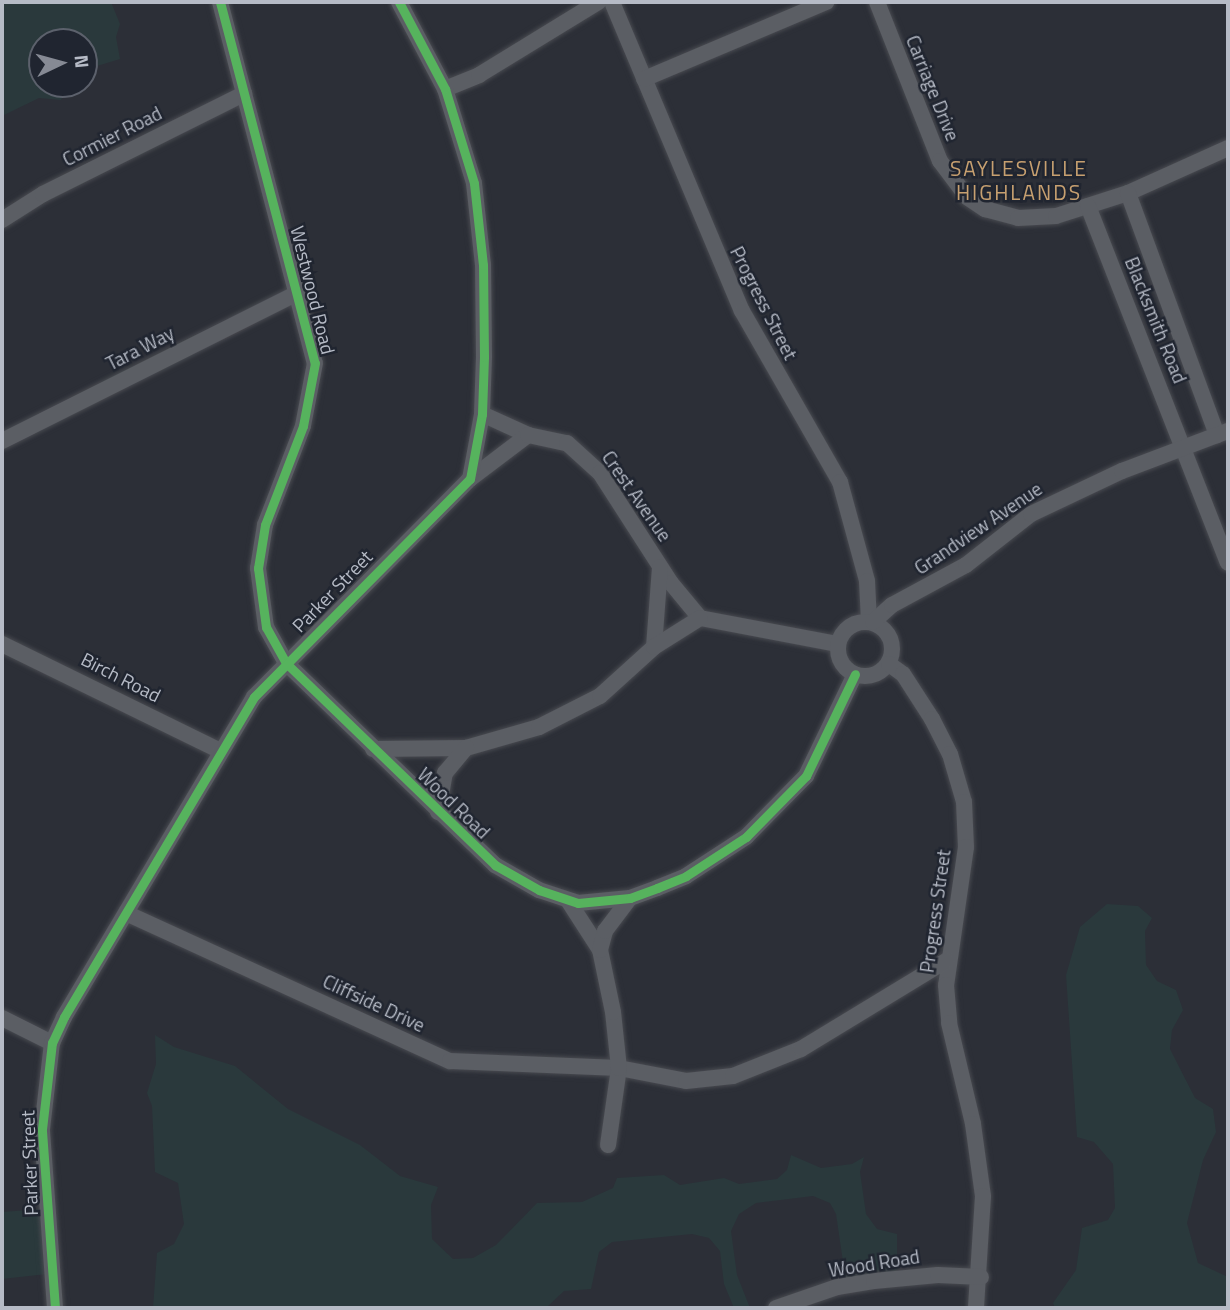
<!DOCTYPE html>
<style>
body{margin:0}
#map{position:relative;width:1230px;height:1310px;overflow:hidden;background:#2c2f37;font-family:"Titillium Web",sans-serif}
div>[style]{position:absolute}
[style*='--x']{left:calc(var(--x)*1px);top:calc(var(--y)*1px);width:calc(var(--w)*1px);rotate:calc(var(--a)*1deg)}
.green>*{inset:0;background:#2a393c}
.roads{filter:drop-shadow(0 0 2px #484a50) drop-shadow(0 0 2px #484a50)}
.street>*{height:16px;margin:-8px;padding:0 8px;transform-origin:8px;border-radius:8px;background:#5b5e64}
.street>.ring{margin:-8px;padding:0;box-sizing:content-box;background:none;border:16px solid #5b5e64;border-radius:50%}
.cycleway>*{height:9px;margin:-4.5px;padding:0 4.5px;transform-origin:4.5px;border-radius:4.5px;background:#56b35d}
span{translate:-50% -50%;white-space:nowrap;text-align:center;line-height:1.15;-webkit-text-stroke:5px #202530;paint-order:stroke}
.street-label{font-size:19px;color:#b6bbc6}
.neighbourhood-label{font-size:21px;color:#c7a070;letter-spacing:2px}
.frame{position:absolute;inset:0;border:4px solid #b6bbc6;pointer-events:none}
.north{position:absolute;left:28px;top:28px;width:70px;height:70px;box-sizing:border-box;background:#202530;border:2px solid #5c616c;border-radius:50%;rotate:85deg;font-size:19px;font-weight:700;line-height:28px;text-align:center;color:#b6bbc6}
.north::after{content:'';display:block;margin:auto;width:24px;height:32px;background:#868a94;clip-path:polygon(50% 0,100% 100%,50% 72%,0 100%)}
</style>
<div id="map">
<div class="green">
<div style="clip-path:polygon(2px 2px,111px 2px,120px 24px,116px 37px,120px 59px,84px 70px,84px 42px,42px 42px,42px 84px,70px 84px,61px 100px,39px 98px,2px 116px)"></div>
<div style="clip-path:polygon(1107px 904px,1138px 906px,1152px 918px,1145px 931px,1146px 965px,1157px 981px,1176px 990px,1183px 1010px,1172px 1030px,1170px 1049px,1195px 1098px,1213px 1109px,1216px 1132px,1203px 1160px,1187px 1223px,1198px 1263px,1228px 1277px,1228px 1308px,1055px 1308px,1053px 1303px,1076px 1270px,1082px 1228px,1108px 1220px,1115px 1208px,1113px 1164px,1094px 1142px,1077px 1137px,1066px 975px,1080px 927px)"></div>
<div style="clip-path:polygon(155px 1035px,174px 1047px,235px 1066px,288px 1109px,360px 1145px,400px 1176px,438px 1187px,431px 1205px,432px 1239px,453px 1259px,473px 1258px,496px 1245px,537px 1203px,582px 1202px,613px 1188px,617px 1178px,664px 1175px,680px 1185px,724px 1178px,739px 1184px,777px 1179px,787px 1170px,791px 1155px,821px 1168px,852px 1164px,864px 1157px,860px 1172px,866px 1214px,877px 1229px,897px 1234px,897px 1277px,846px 1282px,836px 1214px,830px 1203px,813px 1196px,756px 1203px,739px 1214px,731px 1231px,737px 1275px,750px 1308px,734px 1308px,724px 1284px,720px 1251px,709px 1238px,692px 1234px,612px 1242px,599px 1252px,591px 1289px,564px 1291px,546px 1308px,153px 1308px,157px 1253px,174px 1244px,184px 1224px,178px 1183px,155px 1172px,152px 1106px,147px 1093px,156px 1064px)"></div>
<div style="clip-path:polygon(41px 1209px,47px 1274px,2px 1279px,2px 1212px)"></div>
</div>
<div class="roads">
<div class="street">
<div style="--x:220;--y:2;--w:373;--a:75.3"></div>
<div style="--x:315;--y:363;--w:64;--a:100.8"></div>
<div style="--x:303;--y:426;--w:106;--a:111"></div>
<div style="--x:265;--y:525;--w:44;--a:99.2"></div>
<div style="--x:258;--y:568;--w:60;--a:82.3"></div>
<div style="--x:266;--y:627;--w:41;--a:60.9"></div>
<div style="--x:286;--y:663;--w:291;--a:44"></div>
<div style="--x:495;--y:865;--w:51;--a:29.6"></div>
<div style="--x:539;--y:890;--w:41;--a:18.4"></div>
<div style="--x:578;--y:903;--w:52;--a:-5.5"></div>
<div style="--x:630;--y:898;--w:29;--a:-20"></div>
<div style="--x:657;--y:888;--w:31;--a:-22"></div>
<div style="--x:686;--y:876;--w:72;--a:-33"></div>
<div style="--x:746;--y:837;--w:86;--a:-45.5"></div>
<div style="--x:806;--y:776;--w:113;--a:-64.3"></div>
<div style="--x:612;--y:2;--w:335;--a:67.2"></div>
<div style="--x:742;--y:311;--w:197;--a:60.2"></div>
<div style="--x:840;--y:482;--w:103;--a:74.7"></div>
<div style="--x:867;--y:581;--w:41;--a:87.2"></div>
<div style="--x:877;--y:2;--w:171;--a:68.4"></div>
<div style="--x:940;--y:161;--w:45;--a:53.1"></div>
<div style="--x:967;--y:197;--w:22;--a:34"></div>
<div style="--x:985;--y:209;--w:34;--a:15"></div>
<div style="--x:1018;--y:218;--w:38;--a:-3"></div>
<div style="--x:1056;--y:216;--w:76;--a:-17.7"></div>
<div style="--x:1128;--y:193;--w:110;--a:-24.2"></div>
<div style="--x:644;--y:79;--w:198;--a:-22.9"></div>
<div style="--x:445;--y:89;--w:37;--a:-22"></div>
<div style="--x:479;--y:75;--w:140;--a:-31.5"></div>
<div style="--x:1128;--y:193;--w:258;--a:69.8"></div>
<div style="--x:1088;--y:206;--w:383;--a:68.6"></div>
<div style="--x:2;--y:220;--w:49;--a:-32.4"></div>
<div style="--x:43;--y:194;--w:225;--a:-26.5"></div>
<div style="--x:482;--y:414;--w:51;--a:24.5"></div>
<div style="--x:2;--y:441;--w:330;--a:-26.6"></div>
<div style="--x:470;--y:479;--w:73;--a:-37.2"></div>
<div style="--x:528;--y:435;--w:40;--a:12"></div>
<div style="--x:567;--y:443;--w:45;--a:42.3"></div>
<div style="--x:600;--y:473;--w:131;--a:57.2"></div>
<div style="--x:671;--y:583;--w:45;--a:50.4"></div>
<div style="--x:700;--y:618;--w:139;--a:10.7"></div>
<div class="ring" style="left:838px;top:622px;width:38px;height:38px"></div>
<div style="--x:873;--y:622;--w:25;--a:-42"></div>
<div style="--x:892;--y:605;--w:84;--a:-28.4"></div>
<div style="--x:966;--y:565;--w:83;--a:-38.1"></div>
<div style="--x:1031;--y:514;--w:101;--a:-25.3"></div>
<div style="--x:1122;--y:471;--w:113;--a:-20.7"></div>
<div style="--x:2;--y:644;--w:243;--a:26.1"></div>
<div style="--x:654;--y:647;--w:80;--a:-85.7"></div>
<div style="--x:889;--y:664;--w:17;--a:36"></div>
<div style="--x:903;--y:674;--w:54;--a:57.2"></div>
<div style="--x:932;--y:719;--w:39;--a:63"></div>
<div style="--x:950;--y:754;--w:50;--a:73.7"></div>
<div style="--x:964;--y:802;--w:45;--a:87.5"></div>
<div style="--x:966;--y:847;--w:139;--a:98.2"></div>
<div style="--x:946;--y:985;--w:38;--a:85"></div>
<div style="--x:949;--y:1023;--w:104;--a:76.6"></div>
<div style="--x:973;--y:1124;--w:73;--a:82.1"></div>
<div style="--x:983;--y:1196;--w:112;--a:93.6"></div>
<div style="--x:373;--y:749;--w:93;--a:-0.6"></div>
<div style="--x:466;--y:748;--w:76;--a:-16"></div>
<div style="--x:539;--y:727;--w:68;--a:-26.9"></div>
<div style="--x:600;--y:696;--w:73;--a:-42.2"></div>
<div style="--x:654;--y:647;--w:54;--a:-32.2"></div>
<div style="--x:438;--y:812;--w:40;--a:-80"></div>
<div style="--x:445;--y:773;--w:33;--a:-50"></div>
<div style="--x:569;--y:902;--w:57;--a:57.1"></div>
<div style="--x:126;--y:913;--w:356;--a:24.6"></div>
<div style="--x:450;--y:1061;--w:169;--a:2.4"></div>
<div style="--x:619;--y:1068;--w:68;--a:11"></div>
<div style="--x:686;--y:1081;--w:47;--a:-6.1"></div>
<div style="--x:733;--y:1076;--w:73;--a:-21.7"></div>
<div style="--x:801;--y:1049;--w:170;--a:-31.3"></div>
<div style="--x:2;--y:1018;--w:56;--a:26.6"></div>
<div style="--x:608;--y:1145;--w:78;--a:-81.9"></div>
<div style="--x:619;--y:1068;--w:56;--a:-96.1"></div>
<div style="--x:613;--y:1012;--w:63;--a:-101.8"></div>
<div style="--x:600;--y:950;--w:20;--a:-75"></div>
<div style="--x:605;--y:931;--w:41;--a:-52.9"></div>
<div style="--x:55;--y:1308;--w:179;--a:-94.2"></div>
<div style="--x:42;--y:1129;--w:87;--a:-83.4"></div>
<div style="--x:52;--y:1043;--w:29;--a:-65"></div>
<div style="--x:64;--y:1017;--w:372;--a:-59.3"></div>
<div style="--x:254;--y:697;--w:307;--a:-45.3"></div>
<div style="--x:470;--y:479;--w:66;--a:-79.5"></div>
<div style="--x:482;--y:414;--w:57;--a:-88"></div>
<div style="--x:484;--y:357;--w:92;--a:-90.6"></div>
<div style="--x:483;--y:265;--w:82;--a:-96.3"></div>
<div style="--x:474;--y:183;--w:98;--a:-107.1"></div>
<div style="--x:445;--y:89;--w:98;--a:-117.9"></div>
<div style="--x:776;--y:1308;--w:65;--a:-19"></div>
<div style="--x:837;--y:1287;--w:37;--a:-9"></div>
<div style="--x:874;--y:1281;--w:64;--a:-5.4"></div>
<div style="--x:938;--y:1275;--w:43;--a:2.7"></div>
</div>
</div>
<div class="cycleway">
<div style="--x:220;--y:2;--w:373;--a:75.3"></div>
<div style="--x:315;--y:363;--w:64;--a:100.8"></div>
<div style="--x:303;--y:426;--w:106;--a:111"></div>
<div style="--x:265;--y:525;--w:44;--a:99.2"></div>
<div style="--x:258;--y:568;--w:60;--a:82.3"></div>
<div style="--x:266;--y:627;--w:41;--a:60.9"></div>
<div style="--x:286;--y:663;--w:291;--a:44"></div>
<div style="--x:495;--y:865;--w:51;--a:29.6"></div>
<div style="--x:539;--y:890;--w:41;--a:18.4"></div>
<div style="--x:578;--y:903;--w:52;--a:-5.5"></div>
<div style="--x:630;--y:898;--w:29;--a:-20"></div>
<div style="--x:657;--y:888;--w:31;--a:-22"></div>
<div style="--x:686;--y:876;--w:72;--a:-33"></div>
<div style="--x:746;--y:837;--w:86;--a:-45.5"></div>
<div style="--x:806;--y:776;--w:113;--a:-64.3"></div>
<div style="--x:55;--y:1308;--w:179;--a:-94.2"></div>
<div style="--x:42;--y:1129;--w:87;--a:-83.4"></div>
<div style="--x:52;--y:1043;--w:29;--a:-65"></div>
<div style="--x:64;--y:1017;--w:372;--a:-59.3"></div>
<div style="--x:254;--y:697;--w:307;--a:-45.3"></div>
<div style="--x:470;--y:479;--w:66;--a:-79.5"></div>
<div style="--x:482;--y:414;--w:57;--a:-88"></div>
<div style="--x:484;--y:357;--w:92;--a:-90.6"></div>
<div style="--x:483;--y:265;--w:82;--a:-96.3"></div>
<div style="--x:474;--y:183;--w:98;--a:-107.1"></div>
<div style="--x:445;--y:89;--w:98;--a:-117.9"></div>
</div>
<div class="street-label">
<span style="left:933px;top:88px;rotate:68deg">Carriage Drive</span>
<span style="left:112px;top:136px;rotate:-27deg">Cormier Road</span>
<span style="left:313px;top:290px;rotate:76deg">Westwood Road</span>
<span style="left:764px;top:303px;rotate:63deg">Progress Street</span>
<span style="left:1156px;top:320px;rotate:68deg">Blacksmith Road</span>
<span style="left:140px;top:348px;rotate:-27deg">Tara Way</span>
<span style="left:637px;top:496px;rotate:55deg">Crest Avenue</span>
<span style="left:978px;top:528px;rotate:-34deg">Grandview Avenue</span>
<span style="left:332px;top:591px;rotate:-46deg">Parker Street</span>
<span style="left:121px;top:677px;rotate:27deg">Birch Road</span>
<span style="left:454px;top:803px;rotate:44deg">Wood Road</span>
<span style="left:935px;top:911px;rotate:-82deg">Progress Street</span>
<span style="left:374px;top:1003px;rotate:25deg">Cliffside Drive</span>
<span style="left:29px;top:1163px;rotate:-92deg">Parker Street</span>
<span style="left:874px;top:1263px;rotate:-9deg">Wood Road</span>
</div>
<div class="neighbourhood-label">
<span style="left:1019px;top:180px">SAYLESVILLE<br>HIGHLANDS</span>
</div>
<div class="frame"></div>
<div class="north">N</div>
</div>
